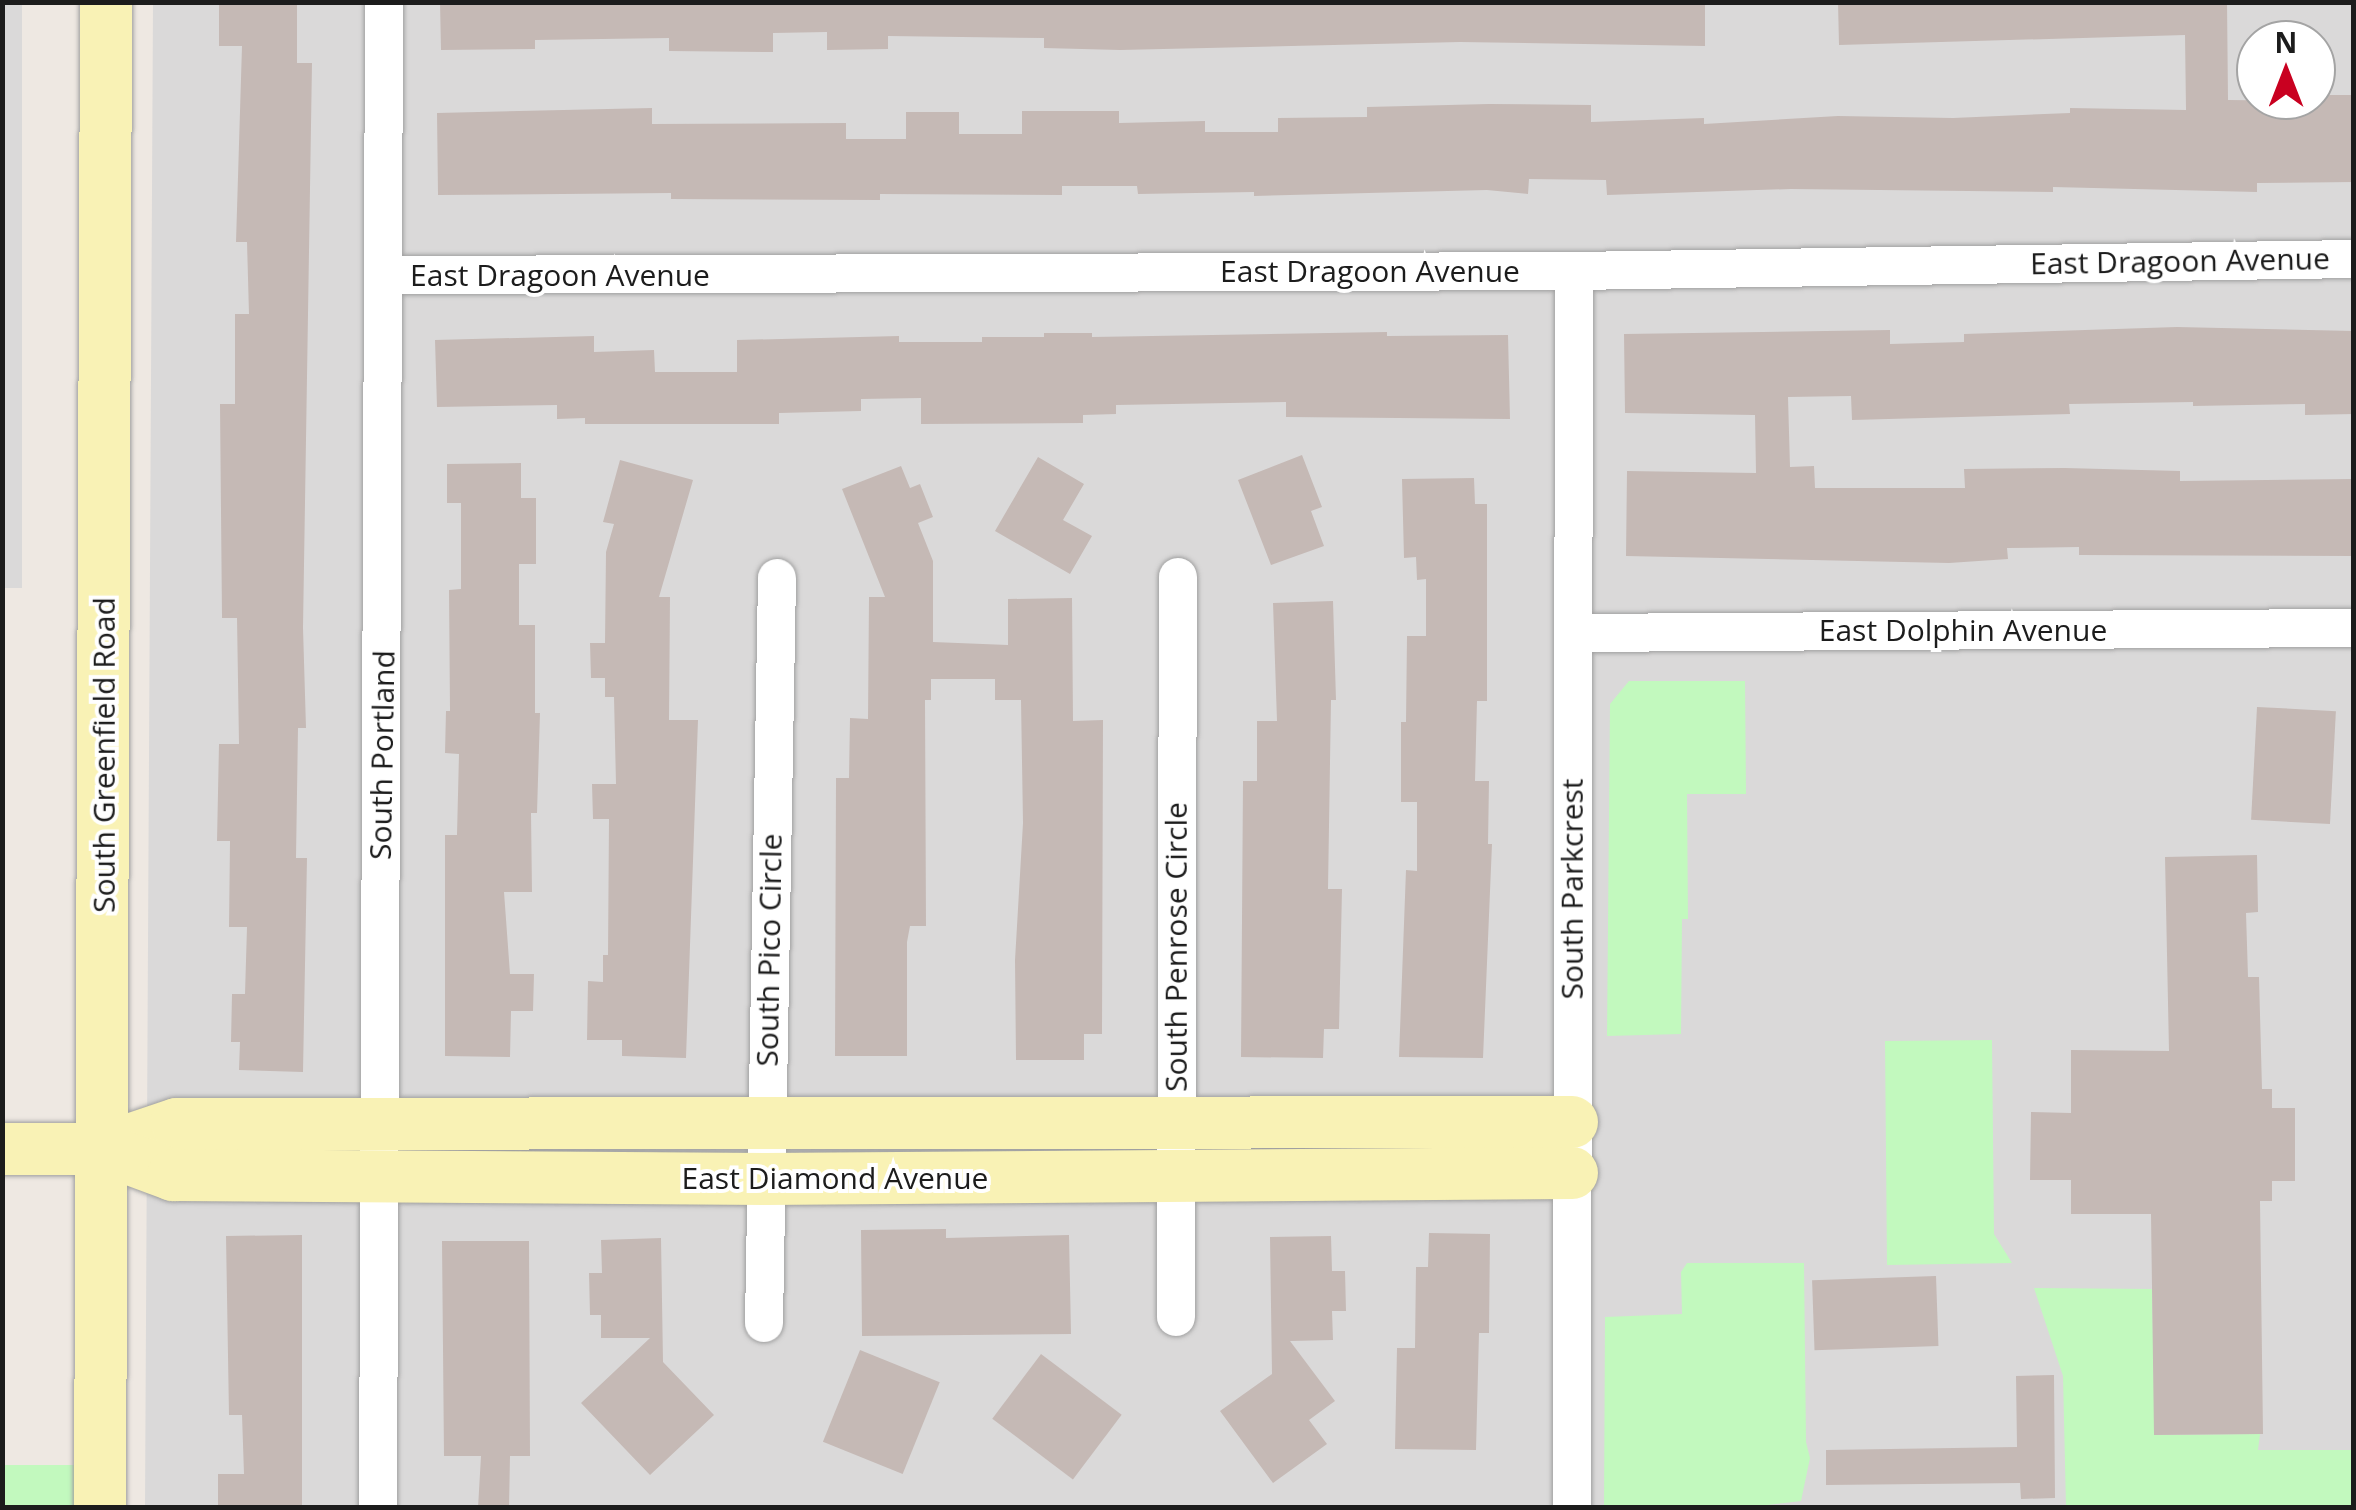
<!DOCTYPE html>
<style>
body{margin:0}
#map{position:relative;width:2356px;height:1510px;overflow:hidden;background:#eee8e2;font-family:"Open Sans",sans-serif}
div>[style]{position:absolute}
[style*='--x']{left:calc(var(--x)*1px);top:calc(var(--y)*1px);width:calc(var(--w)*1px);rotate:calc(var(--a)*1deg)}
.residential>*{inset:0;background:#dad9d9;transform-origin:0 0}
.park>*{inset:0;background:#c2f9be;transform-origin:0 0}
.building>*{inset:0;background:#c5b9b5;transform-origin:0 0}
.roads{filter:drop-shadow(0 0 2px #a0a0a0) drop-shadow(0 0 2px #a0a0a0)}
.street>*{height:38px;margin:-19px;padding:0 19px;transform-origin:19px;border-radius:19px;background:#fff}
.secondary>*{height:52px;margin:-26px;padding:0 26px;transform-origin:26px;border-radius:26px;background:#f9f2b5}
span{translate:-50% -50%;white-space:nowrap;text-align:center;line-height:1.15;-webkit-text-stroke:8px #fff;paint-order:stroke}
.street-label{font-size:30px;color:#1c1c1c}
.frame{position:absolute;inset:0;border:5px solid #1c1c1c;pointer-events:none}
.north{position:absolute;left:2236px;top:20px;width:100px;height:100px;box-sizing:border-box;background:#fff;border:2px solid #a4a4a4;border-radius:50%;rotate:0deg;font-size:28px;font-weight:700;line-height:40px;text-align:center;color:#1c1c1c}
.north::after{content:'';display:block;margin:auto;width:35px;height:45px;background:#c90020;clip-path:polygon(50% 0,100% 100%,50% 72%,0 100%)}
</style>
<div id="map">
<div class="residential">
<div style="left:22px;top:3px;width:585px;height:20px;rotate:90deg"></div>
<div style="clip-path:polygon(evenodd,153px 3px,2353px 3px,2353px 1507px,145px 1508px,153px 3px,2256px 40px,2316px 40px,2316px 100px,2256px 100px,2256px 40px)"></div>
</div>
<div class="park">
<div style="clip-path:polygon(1629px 681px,1745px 681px,1746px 794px,1687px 794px,1688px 919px,1682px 919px,1681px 1034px,1607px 1036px,1610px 704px)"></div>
<div style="clip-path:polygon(1992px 1040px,1994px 1234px,2012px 1263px,1887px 1265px,1885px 1041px)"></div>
<div style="clip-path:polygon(1687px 1263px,1804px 1263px,1806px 1442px,1810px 1458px,1801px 1501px,1742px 1508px,1604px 1507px,1605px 1317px,1682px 1314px,1681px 1272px)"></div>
<div style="clip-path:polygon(2034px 1288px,2152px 1289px,2155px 1435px,2260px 1434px,2258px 1450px,2353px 1450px,2353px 1507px,2066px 1507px,2063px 1376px)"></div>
<div style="left:3px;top:1465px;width:97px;height:43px"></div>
</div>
<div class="building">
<div style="clip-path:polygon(219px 2px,297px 2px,297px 63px,312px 63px,303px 628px,306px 728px,298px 728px,296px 858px,307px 858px,303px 1072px,239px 1070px,240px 1042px,231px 1042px,232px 994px,245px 994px,247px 927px,229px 927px,230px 841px,217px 841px,219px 744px,239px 744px,237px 618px,222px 618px,220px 404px,235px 404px,235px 314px,249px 314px,247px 242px,236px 242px,242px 46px,219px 46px)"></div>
<div style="clip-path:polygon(440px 2px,1705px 2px,1705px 46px,1460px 42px,1120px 50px,1044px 48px,1044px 38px,888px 36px,888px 49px,827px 50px,827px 32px,773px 33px,773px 52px,669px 51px,669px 38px,535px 40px,535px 49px,441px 50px)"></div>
<div style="clip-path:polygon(1838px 2px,2227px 2px,2228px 100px,2300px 101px,2316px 100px,2316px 95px,2354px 95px,2354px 182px,2257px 183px,2257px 192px,2053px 187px,2053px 192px,1791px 189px,1607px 195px,1606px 180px,1529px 179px,1528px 194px,1487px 190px,1254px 196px,1254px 192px,1138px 194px,1137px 186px,1062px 186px,1062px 195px,880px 194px,880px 200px,671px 199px,671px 193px,438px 195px,437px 113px,652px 108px,652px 124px,846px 123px,846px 139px,906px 139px,906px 112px,959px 112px,959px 134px,1022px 134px,1022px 111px,1119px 111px,1119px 123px,1205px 121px,1205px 132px,1278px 132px,1278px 118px,1367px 117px,1367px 107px,1489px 104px,1591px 105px,1591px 122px,1704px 118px,1704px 124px,1838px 116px,1953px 118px,2070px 113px,2070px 108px,2186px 110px,2185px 35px,1839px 45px)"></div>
<div style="clip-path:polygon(2177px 327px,2354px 331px,2354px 414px,2305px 415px,2305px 404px,2193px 406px,2193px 402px,2069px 404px,2070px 414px,1852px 420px,1851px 396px,1788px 397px,1790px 467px,1814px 466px,1815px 488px,1965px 488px,1964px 469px,2065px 468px,2180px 471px,2180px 481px,2354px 479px,2354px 556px,2079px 555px,2079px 547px,2007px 548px,2008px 559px,1949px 563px,1626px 556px,1627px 471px,1756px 473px,1755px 415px,1625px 413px,1624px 334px,1890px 330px,1890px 344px,1964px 342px,1964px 334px)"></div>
<div style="clip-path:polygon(1387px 332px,1387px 336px,1508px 335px,1510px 419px,1286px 417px,1286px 402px,1116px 405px,1116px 414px,1083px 415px,1083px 423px,921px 424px,921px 398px,861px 399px,861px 411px,779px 413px,779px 424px,585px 424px,585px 418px,557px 419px,557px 405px,437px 407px,435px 340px,594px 336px,594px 352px,654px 350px,655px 372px,737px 372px,737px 340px,899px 336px,899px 342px,982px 342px,982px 337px,1044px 337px,1044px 333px,1092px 333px,1092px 337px)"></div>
<div style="clip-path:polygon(1302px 455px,1322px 507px,1311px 511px,1324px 546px,1271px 565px,1238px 480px)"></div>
<div style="clip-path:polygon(1038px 457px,1084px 484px,1063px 520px,1092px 536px,1070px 574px,995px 531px)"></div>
<div style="clip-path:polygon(620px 460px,693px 480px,659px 597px,670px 597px,669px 720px,698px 720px,686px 1058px,622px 1056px,622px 1040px,587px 1040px,588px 981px,603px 982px,603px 955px,608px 955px,609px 819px,593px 819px,592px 784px,616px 784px,614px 697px,605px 697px,605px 678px,591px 678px,590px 643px,605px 643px,606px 552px,614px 524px,603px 522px)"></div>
<div style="clip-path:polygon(521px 463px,521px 498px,536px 498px,536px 564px,519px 564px,519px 625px,535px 625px,535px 713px,540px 713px,537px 813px,531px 813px,532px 892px,504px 892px,510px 974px,534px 974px,533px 1011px,511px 1011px,510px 1057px,445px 1056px,445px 835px,457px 835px,459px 754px,445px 753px,446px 711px,450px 711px,449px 590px,461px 589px,461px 503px,447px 503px,447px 464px)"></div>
<div style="clip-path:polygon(901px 466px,910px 488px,920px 484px,933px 517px,918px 523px,933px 561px,933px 642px,1008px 645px,1008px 599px,1072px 598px,1073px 721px,1103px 720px,1102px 1034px,1084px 1034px,1084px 1060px,1016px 1060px,1015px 960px,1023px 823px,1021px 700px,995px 700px,995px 679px,931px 679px,931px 700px,925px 700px,926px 926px,910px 926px,907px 942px,907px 1056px,835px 1056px,836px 778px,849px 778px,850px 718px,868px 719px,869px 597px,885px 597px,842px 489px)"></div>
<div style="clip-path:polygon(1474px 478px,1475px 504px,1487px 504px,1487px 701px,1477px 701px,1475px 781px,1489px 781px,1488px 844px,1492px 844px,1483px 1058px,1399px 1057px,1406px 870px,1417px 871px,1417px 802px,1401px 802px,1401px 722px,1406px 722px,1407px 636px,1426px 636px,1426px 579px,1417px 580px,1416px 557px,1404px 558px,1402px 479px)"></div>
<div style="clip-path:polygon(1333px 601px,1336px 700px,1331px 700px,1328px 889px,1342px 889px,1339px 1029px,1324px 1029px,1323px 1058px,1241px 1057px,1243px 781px,1257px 781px,1257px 721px,1277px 721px,1273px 603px)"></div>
<div style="left:2257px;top:707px;width:79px;height:113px;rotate:3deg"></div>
<div style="clip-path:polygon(2257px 855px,2258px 912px,2246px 913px,2248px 977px,2259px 977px,2262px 1089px,2272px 1089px,2272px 1108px,2295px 1108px,2295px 1181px,2272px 1181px,2272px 1201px,2260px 1201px,2263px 1434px,2154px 1435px,2151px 1214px,2071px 1214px,2071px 1180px,2030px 1180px,2031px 1112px,2071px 1113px,2071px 1050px,2169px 1051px,2165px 857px)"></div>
<div style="clip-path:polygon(946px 1229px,946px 1238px,1069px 1235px,1071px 1334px,862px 1336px,861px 1230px)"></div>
<div style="clip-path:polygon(1429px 1233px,1490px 1234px,1489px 1333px,1479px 1333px,1476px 1450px,1395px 1449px,1397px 1348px,1415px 1348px,1416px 1267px,1428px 1267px)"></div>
<div style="clip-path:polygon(302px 1235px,302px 1508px,218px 1508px,218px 1474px,244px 1474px,242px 1415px,229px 1415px,226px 1236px)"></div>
<div style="clip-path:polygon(1331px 1236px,1332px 1271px,1345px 1271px,1346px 1311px,1332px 1311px,1333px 1340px,1290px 1341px,1335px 1401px,1309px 1420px,1327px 1444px,1273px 1483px,1220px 1411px,1272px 1374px,1270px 1237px)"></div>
<div style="clip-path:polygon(661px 1238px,663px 1362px,714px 1415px,650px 1475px,581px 1403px,650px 1338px,601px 1338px,601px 1315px,590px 1315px,589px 1273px,602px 1273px,601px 1240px)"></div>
<div style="clip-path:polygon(442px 1241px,529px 1241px,530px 1456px,510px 1456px,509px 1508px,478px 1508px,481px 1456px,444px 1456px)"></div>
<div style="left:1936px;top:1276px;width:70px;height:124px;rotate:88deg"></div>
<div style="left:860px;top:1350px;width:86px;height:99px;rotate:22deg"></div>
<div style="left:1041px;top:1354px;width:101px;height:81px;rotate:37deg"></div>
<div style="clip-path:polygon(2054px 1375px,2055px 1498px,2021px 1499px,2020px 1483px,1826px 1485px,1826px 1450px,2017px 1447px,2016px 1376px)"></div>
</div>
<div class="roads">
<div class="street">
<div style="--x:386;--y:275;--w:1188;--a:-0.19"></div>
<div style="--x:1574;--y:271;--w:780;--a:-0.88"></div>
<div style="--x:1573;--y:633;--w:781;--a:-0.37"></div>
<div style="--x:1176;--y:1317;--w:740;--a:-89.85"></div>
<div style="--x:764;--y:1323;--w:745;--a:-89"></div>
<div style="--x:378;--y:1508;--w:1506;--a:-89.77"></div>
<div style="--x:1572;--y:1508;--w:1237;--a:-89.91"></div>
</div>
<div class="secondary">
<div style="--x:2;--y:1149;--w:101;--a:0"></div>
<div style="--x:103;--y:1149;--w:78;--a:-18.7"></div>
<div style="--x:177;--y:1124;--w:1395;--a:-0.08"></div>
<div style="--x:103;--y:1149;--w:75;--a:20.4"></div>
<div style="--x:173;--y:1175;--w:592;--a:0.39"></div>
<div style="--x:765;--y:1179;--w:807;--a:-0.43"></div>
<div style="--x:100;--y:1508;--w:1506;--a:-89.77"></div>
</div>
</div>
<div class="street-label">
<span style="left:2180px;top:261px;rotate:-1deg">East Dragoon Avenue</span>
<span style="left:1370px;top:271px">East Dragoon Avenue</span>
<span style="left:560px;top:275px">East Dragoon Avenue</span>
<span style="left:1963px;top:630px">East Dolphin Avenue</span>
<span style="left:104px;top:755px;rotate:-90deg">South Greenfield Road</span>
<span style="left:382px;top:755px;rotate:-89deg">South Portland</span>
<span style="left:1572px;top:889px;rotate:-90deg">South Parkcrest</span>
<span style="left:1176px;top:947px;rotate:-90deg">South Penrose Circle</span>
<span style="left:769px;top:950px;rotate:-89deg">South Pico Circle</span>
<span style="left:835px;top:1178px">East Diamond Avenue</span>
</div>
<div class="frame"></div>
<div class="north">N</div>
</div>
